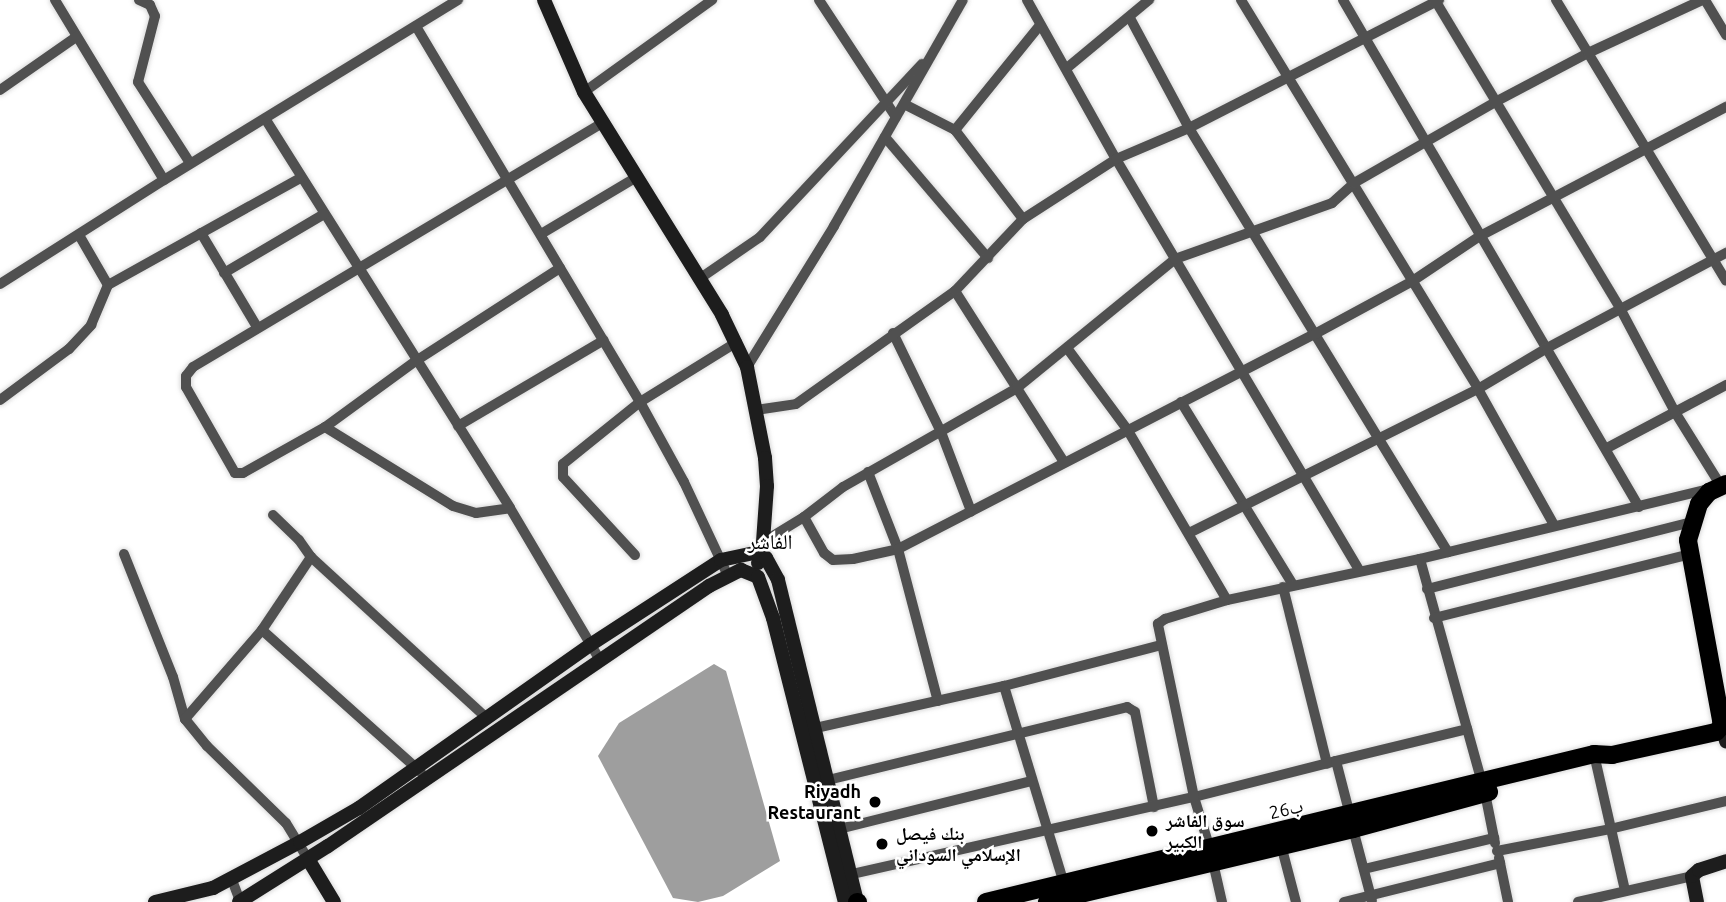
<!DOCTYPE html>
<meta charset="utf-8">
<style>
body{margin:0}
#map{position:relative;width:1726px;height:902px;overflow:hidden;background:#fff;font-family:Ubuntu,"Noto Naskh Arabic",sans-serif}
div>[style]{position:absolute}
[style*='--x']{left:calc(var(--x)*1px);top:calc(var(--y)*1px);width:calc(var(--w)*1px);rotate:calc(var(--a)*1deg)}
.water>*{inset:0;background:#9e9e9e}
.roads{filter:drop-shadow(0 0 2px #dbdbdb) drop-shadow(0 0 2px #dbdbdb)}
.street>*{height:10px;margin:-5px;padding:0 5px;transform-origin:5px;border-radius:5px;background:#505050}
.secondary>*{height:14px;margin:-7px;padding:0 7px;transform-origin:7px;border-radius:7px;background:#1d1d1d}
.highway>*{height:18px;margin:-9px;padding:0 9px;transform-origin:9px;border-radius:9px;background:#000}
.dots>*{width:19px;height:19px;translate:-50% -50%;box-sizing:border-box;border:4px solid #fff;border-radius:50%}
span{translate:-50% -50%;white-space:nowrap;text-align:center;line-height:1.15;-webkit-text-stroke:5px #fff;paint-order:stroke}
.poi-label{font-size:18px;color:#000;font-weight:700}
.right{translate:-100% -50%;text-align:right}
.left{translate:0 -50%;text-align:left}
.street-label{font-size:18px;color:#000}
.quarter-label{font-size:21px;color:#000}
</style>
<div id="map">
<div class="water">
<div style="clip-path:polygon(714px 664px,726px 671px,780px 861px,723px 896px,698px 902px,673px 898px,598px 756px,619px 723px)"></div>
</div>
<div class="roads">
<div class="street">
<div style="--x:55;--y:0;--w:210;--a:58.8"></div>
<div style="--x:139;--y:0;--w:12;--a:24"></div>
<div style="--x:150;--y:5;--w:12;--a:66"></div>
<div style="--x:155;--y:16;--w:68;--a:104.4"></div>
<div style="--x:138;--y:82;--w:96;--a:57.3"></div>
<div style="--x:819;--y:0;--w:140;--a:56.7"></div>
<div style="--x:1027;--y:0;--w:182;--a:60.8"></div>
<div style="--x:1116;--y:159;--w:477;--a:59.4"></div>
<div style="--x:1241;--y:0;--w:456;--a:58.6"></div>
<div style="--x:1478;--y:389;--w:156;--a:60.8"></div>
<div style="--x:1343;--y:0;--w:587;--a:59.72"></div>
<div style="--x:1556;--y:0;--w:328;--a:58.8"></div>
<div style="--x:1705;--y:0;--w:41;--a:59"></div>
<div style="--x:1130;--y:18;--w:125;--a:61.8"></div>
<div style="--x:1189;--y:128;--w:497;--a:58.6"></div>
<div style="--x:417;--y:28;--w:435;--a:59.2"></div>
<div style="--x:640;--y:402;--w:91;--a:61.2"></div>
<div style="--x:684;--y:482;--w:104;--a:64.9"></div>
<div style="--x:1067;--y:68;--w:107;--a:-39.7"></div>
<div style="--x:0;--y:90;--w:93;--a:-34.9"></div>
<div style="--x:584;--y:92;--w:158;--a:-35.7"></div>
<div style="--x:904;--y:104;--w:57;--a:27"></div>
<div style="--x:955;--y:130;--w:135;--a:-51"></div>
<div style="--x:266;--y:120;--w:458;--a:57.8"></div>
<div style="--x:510;--y:508;--w:177;--a:59.4"></div>
<div style="--x:955;--y:130;--w:112;--a:52.6"></div>
<div style="--x:885;--y:137;--w:159;--a:49.6"></div>
<div style="--x:201;--y:233;--w:109;--a:59.2"></div>
<div style="--x:541;--y:234;--w:109;--a:-30.8"></div>
<div style="--x:79;--y:235;--w:58;--a:59.9"></div>
<div style="--x:108;--y:285;--w:220;--a:-29.1"></div>
<div style="--x:560;--y:268;--w:170;--a:147.2"></div>
<div style="--x:417;--y:360;--w:114;--a:143.9"></div>
<div style="--x:325;--y:427;--w:94;--a:150.7"></div>
<div style="--x:243;--y:473;--w:8;--a:180"></div>
<div style="--x:235;--y:473;--w:99;--a:-119.7"></div>
<div style="--x:186;--y:387;--w:11;--a:-90"></div>
<div style="--x:186;--y:376;--w:11;--a:-52"></div>
<div style="--x:193;--y:367;--w:476;--a:-30.8"></div>
<div style="--x:224;--y:273;--w:116;--a:-30.5"></div>
<div style="--x:699;--y:279;--w:74;--a:-34.5"></div>
<div style="--x:760;--y:237;--w:237;--a:-46.9"></div>
<div style="--x:0;--y:284;--w:194;--a:-32.4"></div>
<div style="--x:164;--y:180;--w:345;--a:-31.5"></div>
<div style="--x:955;--y:291;--w:203;--a:57.5"></div>
<div style="--x:893;--y:333;--w:110;--a:64.1"></div>
<div style="--x:941;--y:432;--w:85;--a:69.2"></div>
<div style="--x:1067;--y:348;--w:101;--a:53.5"></div>
<div style="--x:1127;--y:429;--w:198;--a:59.7"></div>
<div style="--x:747;--y:367;--w:166;--a:-58.3"></div>
<div style="--x:834;--y:226;--w:260;--a:-60.3"></div>
<div style="--x:0;--y:400;--w:86;--a:-36.5"></div>
<div style="--x:69;--y:349;--w:33;--a:-47"></div>
<div style="--x:91;--y:325;--w:43;--a:-67"></div>
<div style="--x:1181;--y:402;--w:215;--a:58.5"></div>
<div style="--x:756;--y:410;--w:40;--a:-8.5"></div>
<div style="--x:796;--y:404;--w:195;--a:-35.4"></div>
<div style="--x:955;--y:291;--w:99;--a:-46.6"></div>
<div style="--x:1023;--y:219;--w:111;--a:-32.8"></div>
<div style="--x:1116;--y:159;--w:79;--a:-23"></div>
<div style="--x:1189;--y:128;--w:281;--a:-27.1"></div>
<div style="--x:458;--y:426;--w:169;--a:-30.5"></div>
<div style="--x:325;--y:427;--w:150;--a:31.7"></div>
<div style="--x:453;--y:506;--w:24;--a:17"></div>
<div style="--x:476;--y:513;--w:34;--a:-8"></div>
<div style="--x:1607;--y:448;--w:135;--a:-27.9"></div>
<div style="--x:868;--y:472;--w:83;--a:68.7"></div>
<div style="--x:898;--y:549;--w:157;--a:75.3"></div>
<div style="--x:273;--y:515;--w:36;--a:44"></div>
<div style="--x:299;--y:540;--w:21;--a:55"></div>
<div style="--x:311;--y:557;--w:239;--a:42.5"></div>
<div style="--x:804;--y:517;--w:41;--a:60.9"></div>
<div style="--x:824;--y:553;--w:11;--a:38"></div>
<div style="--x:833;--y:560;--w:20;--a:-3"></div>
<div style="--x:853;--y:559;--w:46;--a:-12.5"></div>
<div style="--x:898;--y:549;--w:467;--a:-27.3"></div>
<div style="--x:1313;--y:335;--w:111;--a:-28.4"></div>
<div style="--x:1411;--y:282;--w:83;--a:-33.7"></div>
<div style="--x:1480;--y:236;--w:278;--a:-27.7"></div>
<div style="--x:1189;--y:533;--w:323;--a:-26.5"></div>
<div style="--x:1478;--y:389;--w:80;--a:-30.7"></div>
<div style="--x:1547;--y:348;--w:203;--a:-28"></div>
<div style="--x:763;--y:542;--w:48;--a:-31.4"></div>
<div style="--x:804;--y:517;--w:49;--a:-37.6"></div>
<div style="--x:843;--y:487;--w:200;--a:-29.6"></div>
<div style="--x:1017;--y:388;--w:204;--a:-39.2"></div>
<div style="--x:1175;--y:259;--w:167;--a:-19.6"></div>
<div style="--x:1332;--y:203;--w:30;--a:-42"></div>
<div style="--x:1354;--y:183;--w:165;--a:-29.8"></div>
<div style="--x:1497;--y:101;--w:103;--a:-27.8"></div>
<div style="--x:1588;--y:53;--w:126;--a:-24.9"></div>
<div style="--x:124;--y:554;--w:132;--a:68.3"></div>
<div style="--x:173;--y:677;--w:44;--a:74.1"></div>
<div style="--x:185;--y:719;--w:35;--a:51"></div>
<div style="--x:207;--y:746;--w:110;--a:44.3"></div>
<div style="--x:286;--y:823;--w:42;--a:58.6"></div>
<div style="--x:635;--y:555;--w:106;--a:-132.7"></div>
<div style="--x:563;--y:477;--w:13;--a:-90"></div>
<div style="--x:563;--y:464;--w:99;--a:-38.8"></div>
<div style="--x:640;--y:402;--w:114;--a:-31.7"></div>
<div style="--x:1420;--y:559;--w:231;--a:74.5"></div>
<div style="--x:1283;--y:587;--w:182;--a:76"></div>
<div style="--x:1427;--y:589;--w:272;--a:-14.2"></div>
<div style="--x:1434;--y:618;--w:264;--a:-14"></div>
<div style="--x:262;--y:630;--w:213;--a:41.8"></div>
<div style="--x:1004;--y:686;--w:207;--a:73.1"></div>
<div style="--x:185;--y:719;--w:118;--a:-49.1"></div>
<div style="--x:262;--y:630;--w:88;--a:-56.1"></div>
<div style="--x:811;--y:729;--w:198;--a:-12.6"></div>
<div style="--x:1004;--y:686;--w:162;--a:-14.6"></div>
<div style="--x:1594;--y:754;--w:140;--a:77.2"></div>
<div style="--x:1336;--y:761;--w:135;--a:-13.7"></div>
<div style="--x:828;--y:780;--w:308;--a:-13.7"></div>
<div style="--x:1127;--y:707;--w:9;--a:32"></div>
<div style="--x:1135;--y:712;--w:97;--a:78.7"></div>
<div style="--x:1485;--y:793;--w:51;--a:78.7"></div>
<div style="--x:1353;--y:829;--w:74;--a:75.2"></div>
<div style="--x:835;--y:830;--w:203;--a:-14"></div>
<div style="--x:1281;--y:845;--w:59;--a:75.3"></div>
<div style="--x:1497;--y:851;--w:115;--a:-11"></div>
<div style="--x:1610;--y:829;--w:119;--a:-13.6"></div>
<div style="--x:1499;--y:858;--w:45;--a:78.4"></div>
<div style="--x:1364;--y:869;--w:134;--a:-13.4"></div>
<div style="--x:852;--y:874;--w:351;--a:-12.7"></div>
<div style="--x:1194;--y:797;--w:146;--a:-14.2"></div>
<div style="--x:1336;--y:761;--w:56;--a:75.5"></div>
<div style="--x:232;--y:880;--w:22;--a:69"></div>
<div style="--x:1222;--y:902;--w:54;--a:-102.8"></div>
<div style="--x:1210;--y:849;--w:54;--a:-107.1"></div>
<div style="--x:1194;--y:797;--w:177;--a:-101.8"></div>
<div style="--x:1158;--y:624;--w:9;--a:-36"></div>
<div style="--x:1165;--y:619;--w:65;--a:-17"></div>
<div style="--x:1227;--y:600;--w:197;--a:-12"></div>
<div style="--x:1420;--y:559;--w:310;--a:-13.6"></div>
<div style="--x:1721;--y:486;--w:87;--a:-121.9"></div>
<div style="--x:1675;--y:412;--w:118;--a:-117.9"></div>
<div style="--x:1620;--y:308;--w:359;--a:-121"></div>
<div style="--x:1344;--y:902;--w:161;--a:-14"></div>
<div style="--x:1578;--y:902;--w:117;--a:-12.8"></div>
</div>
<div class="secondary">
<div style="--x:544;--y:0;--w:100;--a:66.5"></div>
<div style="--x:584;--y:92;--w:262;--a:58.2"></div>
<div style="--x:722;--y:315;--w:58;--a:64.3"></div>
<div style="--x:747;--y:367;--w:93;--a:78.8"></div>
<div style="--x:765;--y:458;--w:28;--a:86"></div>
<div style="--x:767;--y:486;--w:70;--a:94.1"></div>
<div style="--x:762;--y:556;--w:8;--a:120"></div>
<div style="--x:1722;--y:726;--w:16;--a:75"></div>
<div style="--x:308;--y:859;--w:50;--a:58.8"></div>
<div style="--x:155;--y:902;--w:60;--a:-13.6"></div>
<div style="--x:213;--y:888;--w:98;--a:-27.9"></div>
<div style="--x:300;--y:842;--w:68;--a:-30"></div>
<div style="--x:359;--y:808;--w:283;--a:-35.2"></div>
<div style="--x:590;--y:645;--w:156;--a:-33"></div>
<div style="--x:721;--y:560;--w:35;--a:-12"></div>
<div style="--x:755;--y:553;--w:12;--a:24"></div>
<div style="--x:766;--y:558;--w:25;--a:61"></div>
<div style="--x:778;--y:580;--w:331;--a:76.2"></div>
<div style="--x:239;--y:902;--w:105;--a:-32.2"></div>
<div style="--x:328;--y:846;--w:461;--a:-34.3"></div>
<div style="--x:709;--y:586;--w:36;--a:-27"></div>
<div style="--x:741;--y:570;--w:18;--a:22"></div>
<div style="--x:758;--y:577;--w:44;--a:69.9"></div>
<div style="--x:773;--y:618;--w:293;--a:75.8"></div>
<div style="--x:1697;--y:902;--w:26;--a:-101"></div>
<div style="--x:1692;--y:876;--w:9;--a:-41"></div>
<div style="--x:1699;--y:870;--w:28;--a:-18"></div>
</div>
<div class="highway">
<div style="--x:857;--y:902;--w:1;--a:0"></div>
<div style="--x:986;--y:902;--w:626;--a:-13.68"></div>
<div style="--x:1594;--y:754;--w:18;--a:3"></div>
<div style="--x:1612;--y:755;--w:107;--a:-12.5"></div>
<div style="--x:1716;--y:732;--w:8;--a:-45"></div>
<div style="--x:1722;--y:726;--w:6;--a:-99"></div>
<div style="--x:1721;--y:720;--w:183;--a:-100.4"></div>
<div style="--x:1688;--y:540;--w:38;--a:-73"></div>
<div style="--x:1699;--y:504;--w:16;--a:-50"></div>
<div style="--x:1709;--y:492;--w:19;--a:-25"></div>
<div style="--x:1047;--y:902;--w:315;--a:-13.4"></div>
<div style="--x:1353;--y:829;--w:141;--a:-15.2"></div>
</div>
</div>
<div class="dots">
<div style="left:875px;top:802px;background:#000"></div>
<div style="left:1152px;top:831px;background:#000"></div>
<div style="left:882px;top:844px;background:#000"></div>
</div>
<div class="poi-label">
<span class="right" style="left:861px;top:802px">Riyadh<br>Restaurant</span>
<span class="left" style="left:1166px;top:831px">سوق الفاشر<br>الكبير</span>
<span class="left" style="left:896px;top:844px">بنك فيصل<br>الإسلامي السوداني</span>
</div>
<div class="street-label">
<span style="left:1286px;top:809px;rotate:-13deg">26ب</span>
</div>
<div class="quarter-label">
<span style="left:770px;top:541px">الفاشر</span>
</div>
</div>
